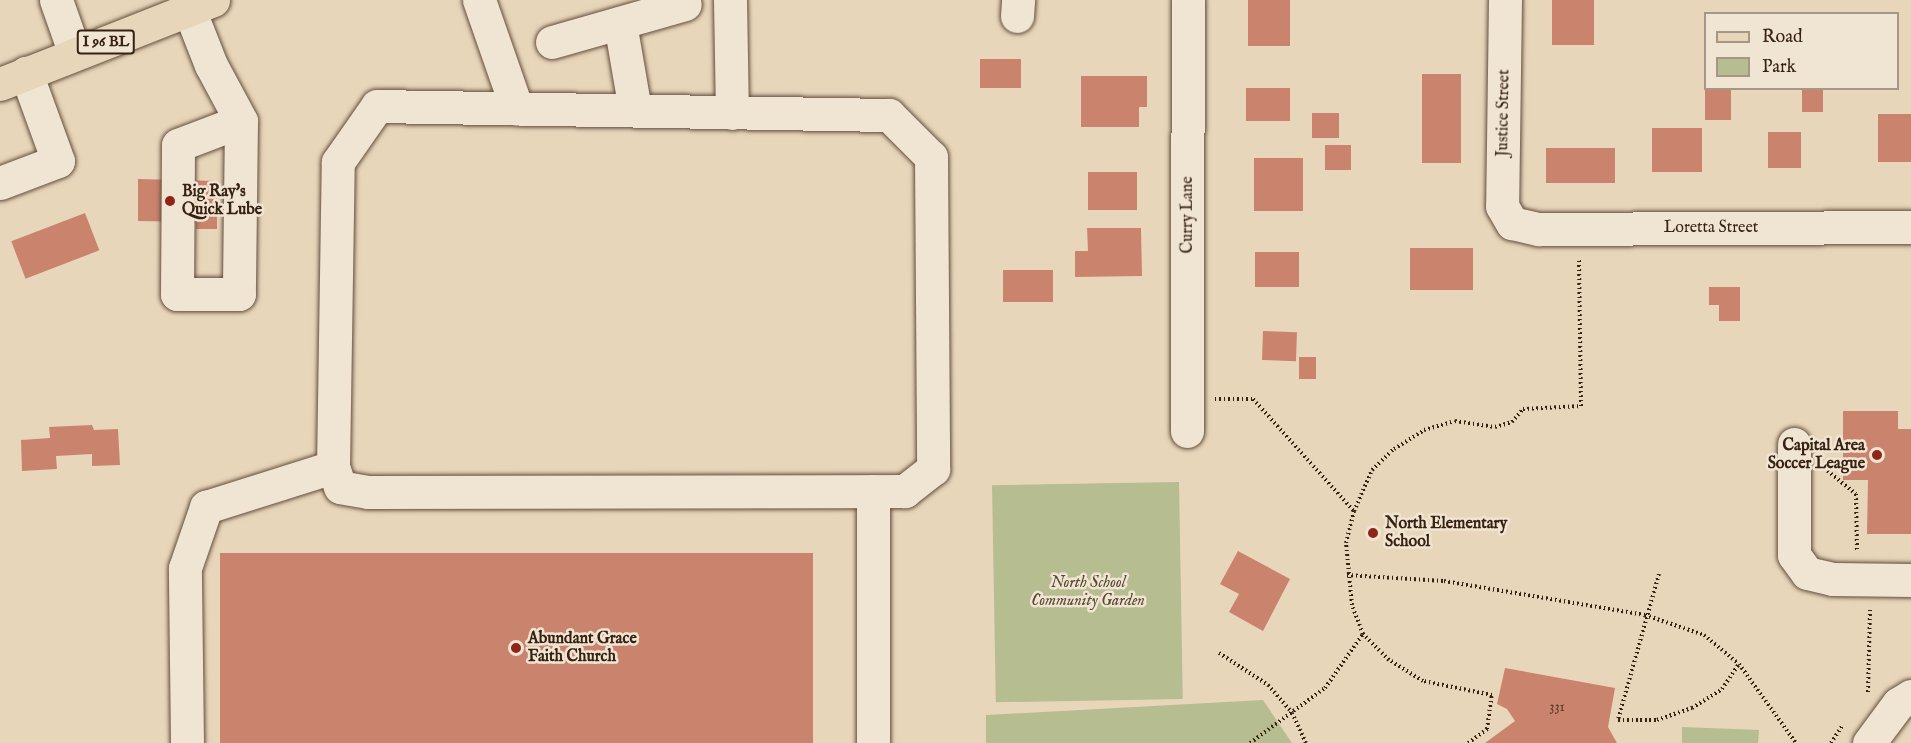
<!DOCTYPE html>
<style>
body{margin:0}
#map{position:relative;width:1911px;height:743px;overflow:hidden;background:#e8d6bb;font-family:"IM FELL English",serif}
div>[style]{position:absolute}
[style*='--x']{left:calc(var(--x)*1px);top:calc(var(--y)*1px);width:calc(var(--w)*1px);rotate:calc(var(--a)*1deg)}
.green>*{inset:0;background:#b6bd90;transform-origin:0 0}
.building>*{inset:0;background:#ca846e;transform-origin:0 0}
.path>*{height:4px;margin-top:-2px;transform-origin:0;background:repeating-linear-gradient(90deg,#372110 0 1.5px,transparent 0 4.5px)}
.roads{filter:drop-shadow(0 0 2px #634e3b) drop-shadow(0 0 2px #634e3b)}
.minor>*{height:33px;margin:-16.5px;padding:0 16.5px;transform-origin:16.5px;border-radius:16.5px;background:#f0e4d3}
.major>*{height:33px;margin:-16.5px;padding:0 16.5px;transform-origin:16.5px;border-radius:16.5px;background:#e8d6bb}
.dots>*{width:16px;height:16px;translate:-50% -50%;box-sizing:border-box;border:3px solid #f0e4d3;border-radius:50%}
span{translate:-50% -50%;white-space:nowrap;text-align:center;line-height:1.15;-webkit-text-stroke:5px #f0e4d3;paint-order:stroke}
.number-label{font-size:14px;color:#5c3a28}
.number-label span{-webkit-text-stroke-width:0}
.shield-label span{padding:2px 4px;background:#f0e4d3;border:2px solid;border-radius:4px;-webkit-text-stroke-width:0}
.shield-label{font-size:15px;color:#372110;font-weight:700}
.street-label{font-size:16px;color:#372110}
.poi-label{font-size:16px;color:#372110;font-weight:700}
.left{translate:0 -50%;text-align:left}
.right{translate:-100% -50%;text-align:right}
.park-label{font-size:16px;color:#574830;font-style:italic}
.legend{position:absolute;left:1704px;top:12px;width:195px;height:78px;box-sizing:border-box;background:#f0e4d3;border:2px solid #a69685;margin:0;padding:8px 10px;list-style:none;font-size:18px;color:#372110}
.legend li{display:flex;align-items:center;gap:12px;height:30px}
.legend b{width:30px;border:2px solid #a69685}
</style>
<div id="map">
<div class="green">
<div style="left:1179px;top:482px;width:217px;height:187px;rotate:89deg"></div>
<div style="clip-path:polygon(1263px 700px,1292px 743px,986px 743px,986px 715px)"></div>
<div style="clip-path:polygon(1682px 727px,1759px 730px,1758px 743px,1682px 743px)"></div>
</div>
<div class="building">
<div style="left:1248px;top:0;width:42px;height:46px"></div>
<div style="left:1552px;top:0;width:42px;height:45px"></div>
<div style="left:980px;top:59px;width:41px;height:29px"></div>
<div style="left:1422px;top:74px;width:39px;height:89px"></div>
<div style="clip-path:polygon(1081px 76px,1147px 76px,1147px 107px,1139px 107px,1139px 127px,1081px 127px)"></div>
<div style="left:1246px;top:88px;width:44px;height:33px"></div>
<div style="left:1705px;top:88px;width:26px;height:32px"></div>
<div style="left:1802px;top:88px;width:21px;height:24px"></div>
<div style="left:1312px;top:113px;width:27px;height:25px"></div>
<div style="left:1878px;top:114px;width:33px;height:48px"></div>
<div style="left:1652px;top:128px;width:50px;height:44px"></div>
<div style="left:1768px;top:132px;width:33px;height:36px"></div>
<div style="left:1325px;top:145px;width:26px;height:25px"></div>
<div style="left:1546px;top:148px;width:69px;height:35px"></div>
<div style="left:1254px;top:158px;width:49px;height:53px"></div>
<div style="left:1088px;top:172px;width:49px;height:38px"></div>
<div style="clip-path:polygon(138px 179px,217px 181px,217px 229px,196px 229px,196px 222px,138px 221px)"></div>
<div style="left:85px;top:213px;width:40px;height:79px;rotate:69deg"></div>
<div style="clip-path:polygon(1087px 228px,1141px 228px,1142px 276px,1075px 277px,1075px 251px,1088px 251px)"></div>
<div style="left:1410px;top:248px;width:63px;height:42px"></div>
<div style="left:1255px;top:252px;width:44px;height:35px"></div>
<div style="left:1003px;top:270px;width:50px;height:32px"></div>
<div style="clip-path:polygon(1709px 287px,1740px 287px,1740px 321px,1719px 321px,1719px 305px,1709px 305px)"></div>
<div style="left:1263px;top:331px;width:34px;height:29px;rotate:2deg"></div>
<div style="left:1299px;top:357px;width:17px;height:22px"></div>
<div style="clip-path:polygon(1843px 411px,1898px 411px,1898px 429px,1911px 429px,1911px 534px,1867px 534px,1868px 480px,1843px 480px)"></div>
<div style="clip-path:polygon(92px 425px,94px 430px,118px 429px,120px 465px,92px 466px,92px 454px,56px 456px,57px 469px,22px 471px,21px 440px,50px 438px,49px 427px)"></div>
<div style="clip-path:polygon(1238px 551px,1290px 579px,1263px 631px,1229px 612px,1239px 594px,1220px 584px)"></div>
<div style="left:220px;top:553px;width:593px;height:190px"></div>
<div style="clip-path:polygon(1505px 668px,1615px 688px,1608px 727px,1617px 743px,1485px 743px,1515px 721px,1507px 709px,1497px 704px)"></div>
</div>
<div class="path">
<div style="--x:1215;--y:399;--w:38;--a:0"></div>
<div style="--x:1253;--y:399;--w:151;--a:48"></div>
<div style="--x:1824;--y:468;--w:41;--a:39.1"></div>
<div style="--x:1856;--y:494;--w:56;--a:89"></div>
<div style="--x:1659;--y:574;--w:152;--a:105.7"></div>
<div style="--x:1618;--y:720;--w:39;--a:0"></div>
<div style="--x:1657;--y:720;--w:37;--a:-19"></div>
<div style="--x:1692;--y:708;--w:36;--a:-32"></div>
<div style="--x:1722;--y:689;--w:30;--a:-56"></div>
<div style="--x:1347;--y:575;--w:97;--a:3.5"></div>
<div style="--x:1444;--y:581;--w:204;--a:9.6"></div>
<div style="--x:1645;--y:615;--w:62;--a:18.7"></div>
<div style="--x:1704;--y:635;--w:45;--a:39.6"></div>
<div style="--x:1739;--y:664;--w:97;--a:54.2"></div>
<div style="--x:1219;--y:653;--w:59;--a:33.1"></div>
<div style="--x:1268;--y:685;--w:37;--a:49"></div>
<div style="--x:1292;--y:713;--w:33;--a:65"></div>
<div style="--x:1868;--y:692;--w:82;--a:-88.6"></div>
<div style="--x:1250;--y:743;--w:93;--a:-36.3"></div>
<div style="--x:1325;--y:688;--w:66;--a:-54.9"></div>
<div style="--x:1468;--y:743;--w:24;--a:-36"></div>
<div style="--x:1487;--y:729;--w:34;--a:-82"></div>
<div style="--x:1492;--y:695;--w:70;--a:-168.5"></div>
<div style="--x:1423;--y:681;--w:40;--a:-148"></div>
<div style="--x:1389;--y:660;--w:37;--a:-135"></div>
<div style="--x:1363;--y:634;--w:31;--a:-111"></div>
<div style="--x:1352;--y:605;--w:62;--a:-95.5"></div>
<div style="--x:1346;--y:543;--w:33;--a:-76"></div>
<div style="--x:1354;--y:511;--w:45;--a:-66.3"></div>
<div style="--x:1372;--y:470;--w:30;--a:-44"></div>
<div style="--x:1394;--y:449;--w:36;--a:-32"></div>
<div style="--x:1424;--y:430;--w:32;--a:-16"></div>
<div style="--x:1455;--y:421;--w:40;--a:8.5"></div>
<div style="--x:1495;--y:427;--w:18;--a:-16"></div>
<div style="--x:1512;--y:422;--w:17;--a:-50"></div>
<div style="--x:1523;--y:409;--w:58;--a:-3"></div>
<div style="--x:1581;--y:406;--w:147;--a:-90.8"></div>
<div style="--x:1831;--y:743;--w:20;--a:-57"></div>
</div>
<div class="roads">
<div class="minor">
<div style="--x:56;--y:0;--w:57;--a:70.6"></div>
<div style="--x:479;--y:0;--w:115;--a:70.8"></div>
<div style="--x:730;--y:0;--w:113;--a:89"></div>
<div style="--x:1505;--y:0;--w:206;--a:90.8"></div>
<div style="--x:1502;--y:206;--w:20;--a:60"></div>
<div style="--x:1512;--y:223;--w:28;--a:13"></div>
<div style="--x:1539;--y:229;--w:372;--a:-0.3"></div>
<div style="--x:189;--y:9;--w:60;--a:68.6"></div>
<div style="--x:211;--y:65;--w:64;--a:61.8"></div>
<div style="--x:241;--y:121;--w:173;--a:90.7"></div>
<div style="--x:239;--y:294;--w:62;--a:180"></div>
<div style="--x:177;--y:294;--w:149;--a:-89.6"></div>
<div style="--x:178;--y:145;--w:67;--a:-20.9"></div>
<div style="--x:1017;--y:16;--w:16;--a:-86"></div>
<div style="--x:620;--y:23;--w:88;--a:80.2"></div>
<div style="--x:552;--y:42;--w:138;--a:-15.9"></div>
<div style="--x:377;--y:106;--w:512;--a:1.01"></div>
<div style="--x:889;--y:115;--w:59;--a:45"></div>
<div style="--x:931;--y:157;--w:312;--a:89.6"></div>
<div style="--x:933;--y:469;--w:36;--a:142"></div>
<div style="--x:905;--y:491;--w:537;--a:179.89"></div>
<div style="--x:368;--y:492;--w:28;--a:-170"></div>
<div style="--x:340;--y:487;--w:21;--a:-109"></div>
<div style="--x:333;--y:467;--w:305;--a:-89.1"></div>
<div style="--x:338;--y:162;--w:68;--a:-55.1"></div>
<div style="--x:0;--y:183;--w:62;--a:-20.8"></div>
<div style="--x:58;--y:161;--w:94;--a:-110"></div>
<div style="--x:1187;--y:431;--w:431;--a:-89.9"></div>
<div style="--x:1794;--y:444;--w:111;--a:90"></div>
<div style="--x:1794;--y:555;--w:22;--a:54"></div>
<div style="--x:1807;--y:573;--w:27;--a:13"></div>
<div style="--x:1833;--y:579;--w:78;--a:0.7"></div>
<div style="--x:873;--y:491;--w:252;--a:90"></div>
<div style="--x:187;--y:743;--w:175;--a:-90.7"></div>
<div style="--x:185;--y:568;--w:65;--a:-71"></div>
<div style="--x:206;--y:507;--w:133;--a:-17.5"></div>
<div style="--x:1869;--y:743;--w:49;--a:-53.4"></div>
<div style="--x:1898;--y:704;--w:15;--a:-32"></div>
</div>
<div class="major">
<div style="--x:0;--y:84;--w:229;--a:-21.5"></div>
</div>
</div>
<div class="dots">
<div style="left:170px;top:201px;background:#8f2418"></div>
<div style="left:1877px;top:455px;background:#8f2418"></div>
<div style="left:1373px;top:533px;background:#8f2418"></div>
<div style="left:516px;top:648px;background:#8f2418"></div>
</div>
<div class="number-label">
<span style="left:1557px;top:707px">331</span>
</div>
<div class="shield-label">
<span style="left:106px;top:42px">I 96 BL</span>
</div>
<div class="street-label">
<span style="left:1504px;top:113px;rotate:-89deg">Justice Street</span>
<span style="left:1188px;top:215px;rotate:-90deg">Curry Lane</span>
<span style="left:1711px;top:228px">Loretta Street</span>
</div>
<div class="poi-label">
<span class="left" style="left:182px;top:201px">Big Ray's<br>Quick Lube</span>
<span class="right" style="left:1865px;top:455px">Capital Area<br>Soccer League</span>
<span class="left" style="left:1385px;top:533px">North Elementary<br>School</span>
<span class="left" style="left:528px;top:648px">Abundant Grace<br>Faith Church</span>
</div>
<div class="park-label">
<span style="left:1088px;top:592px">North School<br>Community Garden</span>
</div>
<ul class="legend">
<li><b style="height:8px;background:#e8d6bb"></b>Road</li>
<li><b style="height:16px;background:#b6bd90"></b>Park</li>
</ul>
</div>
